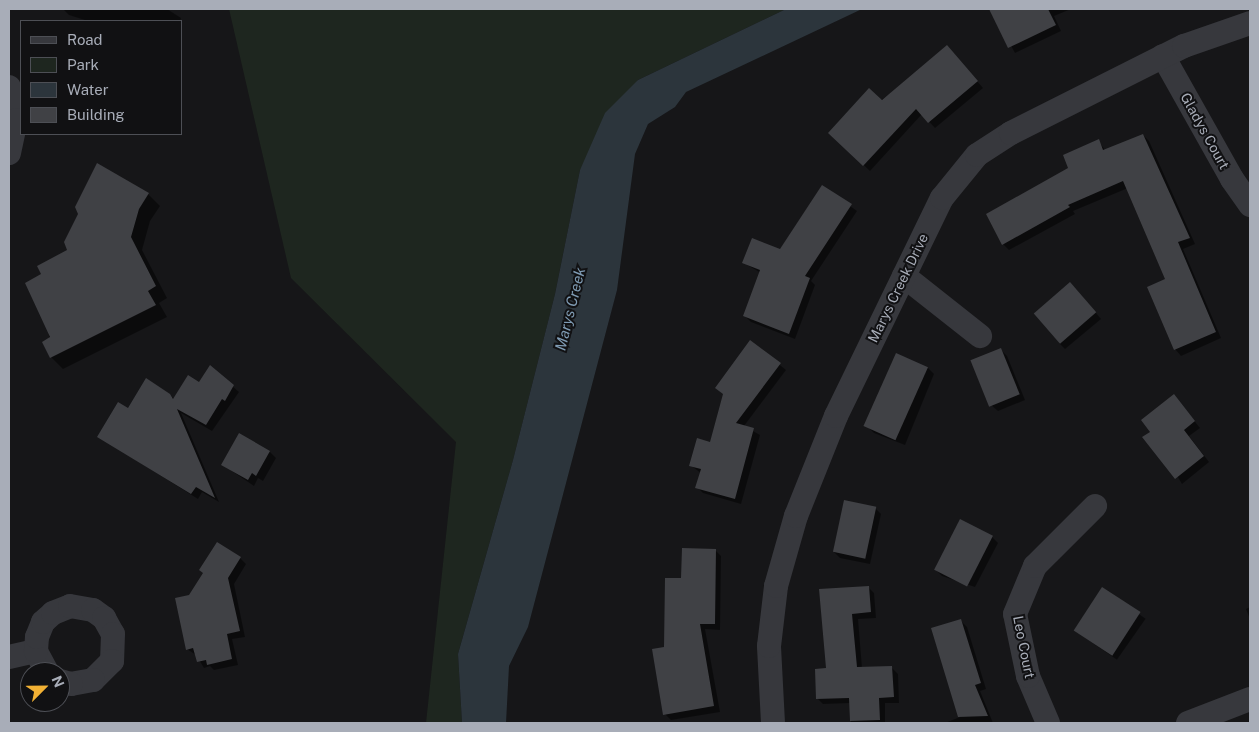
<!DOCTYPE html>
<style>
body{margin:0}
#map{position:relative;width:1259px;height:732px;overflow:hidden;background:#161618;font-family:"Public Sans",sans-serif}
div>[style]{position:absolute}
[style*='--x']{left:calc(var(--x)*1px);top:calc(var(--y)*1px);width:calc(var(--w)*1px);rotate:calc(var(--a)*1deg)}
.green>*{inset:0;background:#1e261f}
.water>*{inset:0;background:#2c353c}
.shadow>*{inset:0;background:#0007;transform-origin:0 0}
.building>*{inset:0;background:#404145;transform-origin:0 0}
.street>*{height:24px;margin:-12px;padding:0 12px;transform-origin:12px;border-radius:12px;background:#37383d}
span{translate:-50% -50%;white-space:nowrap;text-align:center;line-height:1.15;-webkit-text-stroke:4px #111113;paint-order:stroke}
.street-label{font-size:14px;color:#a8adb8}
.water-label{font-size:15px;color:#7f9bb3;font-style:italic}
.frame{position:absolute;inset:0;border:10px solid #a8adb8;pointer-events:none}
.legend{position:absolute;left:20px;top:20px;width:162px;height:115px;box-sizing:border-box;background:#111113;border:1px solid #4d4f55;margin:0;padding:6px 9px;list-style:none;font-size:15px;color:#a8adb8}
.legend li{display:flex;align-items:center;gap:10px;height:25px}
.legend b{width:25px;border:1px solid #4d4f55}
.north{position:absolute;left:20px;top:662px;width:50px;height:50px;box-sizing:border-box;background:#111113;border:1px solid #4d4f55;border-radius:50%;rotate:67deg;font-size:14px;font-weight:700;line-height:20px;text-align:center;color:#a8adb8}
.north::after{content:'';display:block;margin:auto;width:18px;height:22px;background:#f2b134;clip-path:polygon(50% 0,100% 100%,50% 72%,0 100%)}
</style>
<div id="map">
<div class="green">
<div style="clip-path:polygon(229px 9px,786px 9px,638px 80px,580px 170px,555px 294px,513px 460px,458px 654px,462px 723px,426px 723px,456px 442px,291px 278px)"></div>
</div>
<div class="water">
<div style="clip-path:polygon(786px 9px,862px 9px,686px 92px,675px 107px,648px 124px,635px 154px,617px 290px,528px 627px,509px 666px,506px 723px,462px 723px,458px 654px,513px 460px,555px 294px,580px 170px,605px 113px,638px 80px)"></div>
</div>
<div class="shadow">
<div style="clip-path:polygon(63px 9px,167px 9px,181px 18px,180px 21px,88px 21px,69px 15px)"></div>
<div style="clip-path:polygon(991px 9px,1071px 9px,1054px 16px,1061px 31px,1015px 53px)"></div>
<div style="clip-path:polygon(953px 53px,983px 88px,935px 128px,922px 114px,870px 171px,830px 133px)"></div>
<div style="clip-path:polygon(1143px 135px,1149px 141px,1195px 244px,1183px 249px,1221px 338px,1181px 356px,1175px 349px,1166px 279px,1128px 188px,1073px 211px,1075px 214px,1009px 250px,1003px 244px,1098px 141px,1106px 151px)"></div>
<div style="clip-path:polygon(822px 186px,857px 211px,811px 281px,815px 285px,795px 339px,751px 322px,745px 316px,761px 273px,744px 263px,780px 250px)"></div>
<div style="clip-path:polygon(148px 194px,160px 206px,150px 221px,142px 250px,167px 298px,159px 303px,167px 317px,63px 369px,51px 357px,43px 275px,69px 250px)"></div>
<div style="clip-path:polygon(1076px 289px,1101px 319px,1065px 349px,1059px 343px)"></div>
<div style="clip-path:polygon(751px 342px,786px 370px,744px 426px,760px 435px,741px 504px,703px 493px,697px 487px,701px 473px,690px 465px,711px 443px)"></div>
<div style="clip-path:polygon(1001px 350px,1007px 356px,1025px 400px,998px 411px,991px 405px,973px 362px)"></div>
<div style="clip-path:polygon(210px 367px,239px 392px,212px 431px,181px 413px,219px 502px,202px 492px,198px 499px,99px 437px,128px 410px,170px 395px,174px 399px,200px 384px)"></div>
<div style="clip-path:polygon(928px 368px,934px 374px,905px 445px,874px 433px,868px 427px)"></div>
<div style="clip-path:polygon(1179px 402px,1200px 428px,1189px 436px,1209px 462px,1182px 484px,1151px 432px)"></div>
<div style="clip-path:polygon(270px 452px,276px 458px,263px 481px,258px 478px,254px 486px,223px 465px)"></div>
<div style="clip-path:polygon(875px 508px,881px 514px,870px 564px,840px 558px,834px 552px)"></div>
<div style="clip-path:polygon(992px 537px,998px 543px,975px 587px,942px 576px,936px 570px)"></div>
<div style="clip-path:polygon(715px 550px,721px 556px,720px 630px,705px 629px,720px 712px,671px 720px,665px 714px,666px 648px,683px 579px)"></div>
<div style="clip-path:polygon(240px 558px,246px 564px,234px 584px,245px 637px,232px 639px,238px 665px,214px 670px,210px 666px,204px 668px,196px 655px,187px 649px,190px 596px)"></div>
<div style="clip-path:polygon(868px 587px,874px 593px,876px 618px,858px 619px,862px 668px,892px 668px,898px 674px,899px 703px,885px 703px,885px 723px,851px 723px,850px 703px,823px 704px,817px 698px,827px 670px,821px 590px)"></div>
<div style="left:1103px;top:589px;width:52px;height:50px;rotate:35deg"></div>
<div style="clip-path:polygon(1250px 607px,1250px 619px,1246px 609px)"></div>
<div style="clip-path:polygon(961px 621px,967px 627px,986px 689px,980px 691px,993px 723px,945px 723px,960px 717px,932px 629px)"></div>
</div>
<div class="building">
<div style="clip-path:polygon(989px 9px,1048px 9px,1056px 25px,1008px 48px)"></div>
<div style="clip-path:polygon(947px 45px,978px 81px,928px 123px,916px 109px,863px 166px,828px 133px,869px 88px,882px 100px)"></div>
<div style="clip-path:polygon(1143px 134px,1190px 238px,1178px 242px,1216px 332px,1174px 350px,1147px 287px,1165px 279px,1123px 181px,1068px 205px,1070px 207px,1002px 245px,986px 214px,1068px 168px,1063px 155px,1099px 139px,1103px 150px)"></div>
<div style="clip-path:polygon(97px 163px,149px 193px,139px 209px,131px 237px,156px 286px,148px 291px,156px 305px,50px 358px,42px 342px,50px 337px,25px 283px,41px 274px,37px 266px,67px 250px,64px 242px,78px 214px,75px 207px)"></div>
<div style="clip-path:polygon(822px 185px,852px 204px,805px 276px,810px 278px,789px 334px,743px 316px,760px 270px,742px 263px,752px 238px,780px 249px)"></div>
<div style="left:1070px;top:282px;width:40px;height:48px;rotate:49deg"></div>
<div style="clip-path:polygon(750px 340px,781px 363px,736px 423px,754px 428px,735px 499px,695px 488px,701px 469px,689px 466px,697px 438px,710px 442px,723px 394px,715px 388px)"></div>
<div style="left:1001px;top:348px;width:50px;height:33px;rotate:68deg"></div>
<div style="left:896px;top:353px;width:35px;height:80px;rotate:24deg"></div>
<div style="clip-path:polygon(210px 365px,234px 385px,225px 401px,222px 399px,206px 425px,177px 409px,215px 498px,196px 487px,191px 494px,97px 437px,118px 402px,128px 408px,146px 378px,170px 394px,173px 399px,188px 375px,199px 382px)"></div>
<div style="clip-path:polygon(1174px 394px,1195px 421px,1184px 430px,1204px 456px,1175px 479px,1142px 437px,1150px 432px,1141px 420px)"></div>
<div style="clip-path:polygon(239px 433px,270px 451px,256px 476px,252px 473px,248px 480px,221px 465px)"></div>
<div style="left:844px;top:500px;width:33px;height:53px;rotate:12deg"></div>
<div style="left:960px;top:519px;width:37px;height:57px;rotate:27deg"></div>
<div style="clip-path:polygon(217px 542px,241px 557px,228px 578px,240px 631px,227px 634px,232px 659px,207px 665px,206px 660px,197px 662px,193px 648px,186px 650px,175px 598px,189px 595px,203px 573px,199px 570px)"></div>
<div style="clip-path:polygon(682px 548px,716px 549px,715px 624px,700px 624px,714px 706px,663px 715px,652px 649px,664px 647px,665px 578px,681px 578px)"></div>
<div style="clip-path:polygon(869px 586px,871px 612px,852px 614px,857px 667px,892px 666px,894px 697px,879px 698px,880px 720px,850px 721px,849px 698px,816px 699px,815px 669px,826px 668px,819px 589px)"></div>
<div style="left:1102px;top:587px;width:46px;height:52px;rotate:33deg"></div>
<div style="clip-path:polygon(961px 619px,981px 683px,975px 685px,988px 716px,958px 717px,931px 628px)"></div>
</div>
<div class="street">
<div style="--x:1163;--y:56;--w:141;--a:60.7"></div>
<div style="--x:1232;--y:179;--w:32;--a:55"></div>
<div style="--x:9;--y:87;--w:34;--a:78"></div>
<div style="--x:16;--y:120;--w:34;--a:102"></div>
<div style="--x:904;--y:276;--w:97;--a:38.3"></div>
<div style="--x:9;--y:657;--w:28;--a:-13"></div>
<div style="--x:47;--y:672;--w:24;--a:-118"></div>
<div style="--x:36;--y:651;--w:14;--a:-86"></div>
<div style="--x:37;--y:637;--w:16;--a:-68"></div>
<div style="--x:43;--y:622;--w:13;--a:-42"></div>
<div style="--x:53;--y:613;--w:18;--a:-22"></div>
<div style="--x:70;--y:606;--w:23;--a:10"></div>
<div style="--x:93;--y:610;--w:14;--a:36"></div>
<div style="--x:104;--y:618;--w:18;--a:61"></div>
<div style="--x:113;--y:634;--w:27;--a:92"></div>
<div style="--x:112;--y:661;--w:27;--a:135"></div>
<div style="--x:93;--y:680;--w:22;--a:170"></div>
<div style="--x:71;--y:684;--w:11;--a:-165"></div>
<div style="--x:773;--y:723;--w:77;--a:-93"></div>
<div style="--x:769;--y:646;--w:60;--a:-83.3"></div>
<div style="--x:776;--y:586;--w:73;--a:-74.1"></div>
<div style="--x:796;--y:516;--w:108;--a:-68.2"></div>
<div style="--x:836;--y:416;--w:242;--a:-64.1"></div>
<div style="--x:942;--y:198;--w:55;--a:-50.9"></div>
<div style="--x:977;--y:155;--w:40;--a:-32.9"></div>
<div style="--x:1011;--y:133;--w:194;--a:-26.7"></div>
<div style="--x:1184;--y:46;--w:70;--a:-19.2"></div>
<div style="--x:1048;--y:723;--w:51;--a:-113.1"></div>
<div style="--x:1028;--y:676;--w:63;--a:-101.8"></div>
<div style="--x:1015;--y:614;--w:52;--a:-67.4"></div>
<div style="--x:1035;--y:566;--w:85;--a:-45"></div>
<div style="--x:1188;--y:723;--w:66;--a:-21.2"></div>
</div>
<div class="street-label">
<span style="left:1205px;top:131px;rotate:61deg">Gladys Court</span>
<span style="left:898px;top:288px;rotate:-64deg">Marys Creek Drive</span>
<span style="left:1024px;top:647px;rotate:79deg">Leo Court</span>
</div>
<div class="water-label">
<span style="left:570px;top:309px;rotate:-76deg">Marys Creek</span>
</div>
<div class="frame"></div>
<ul class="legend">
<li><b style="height:6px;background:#37383d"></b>Road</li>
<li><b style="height:14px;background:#1e261f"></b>Park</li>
<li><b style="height:14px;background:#2c353c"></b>Water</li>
<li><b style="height:14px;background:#404145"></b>Building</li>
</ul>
<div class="north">N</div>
</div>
